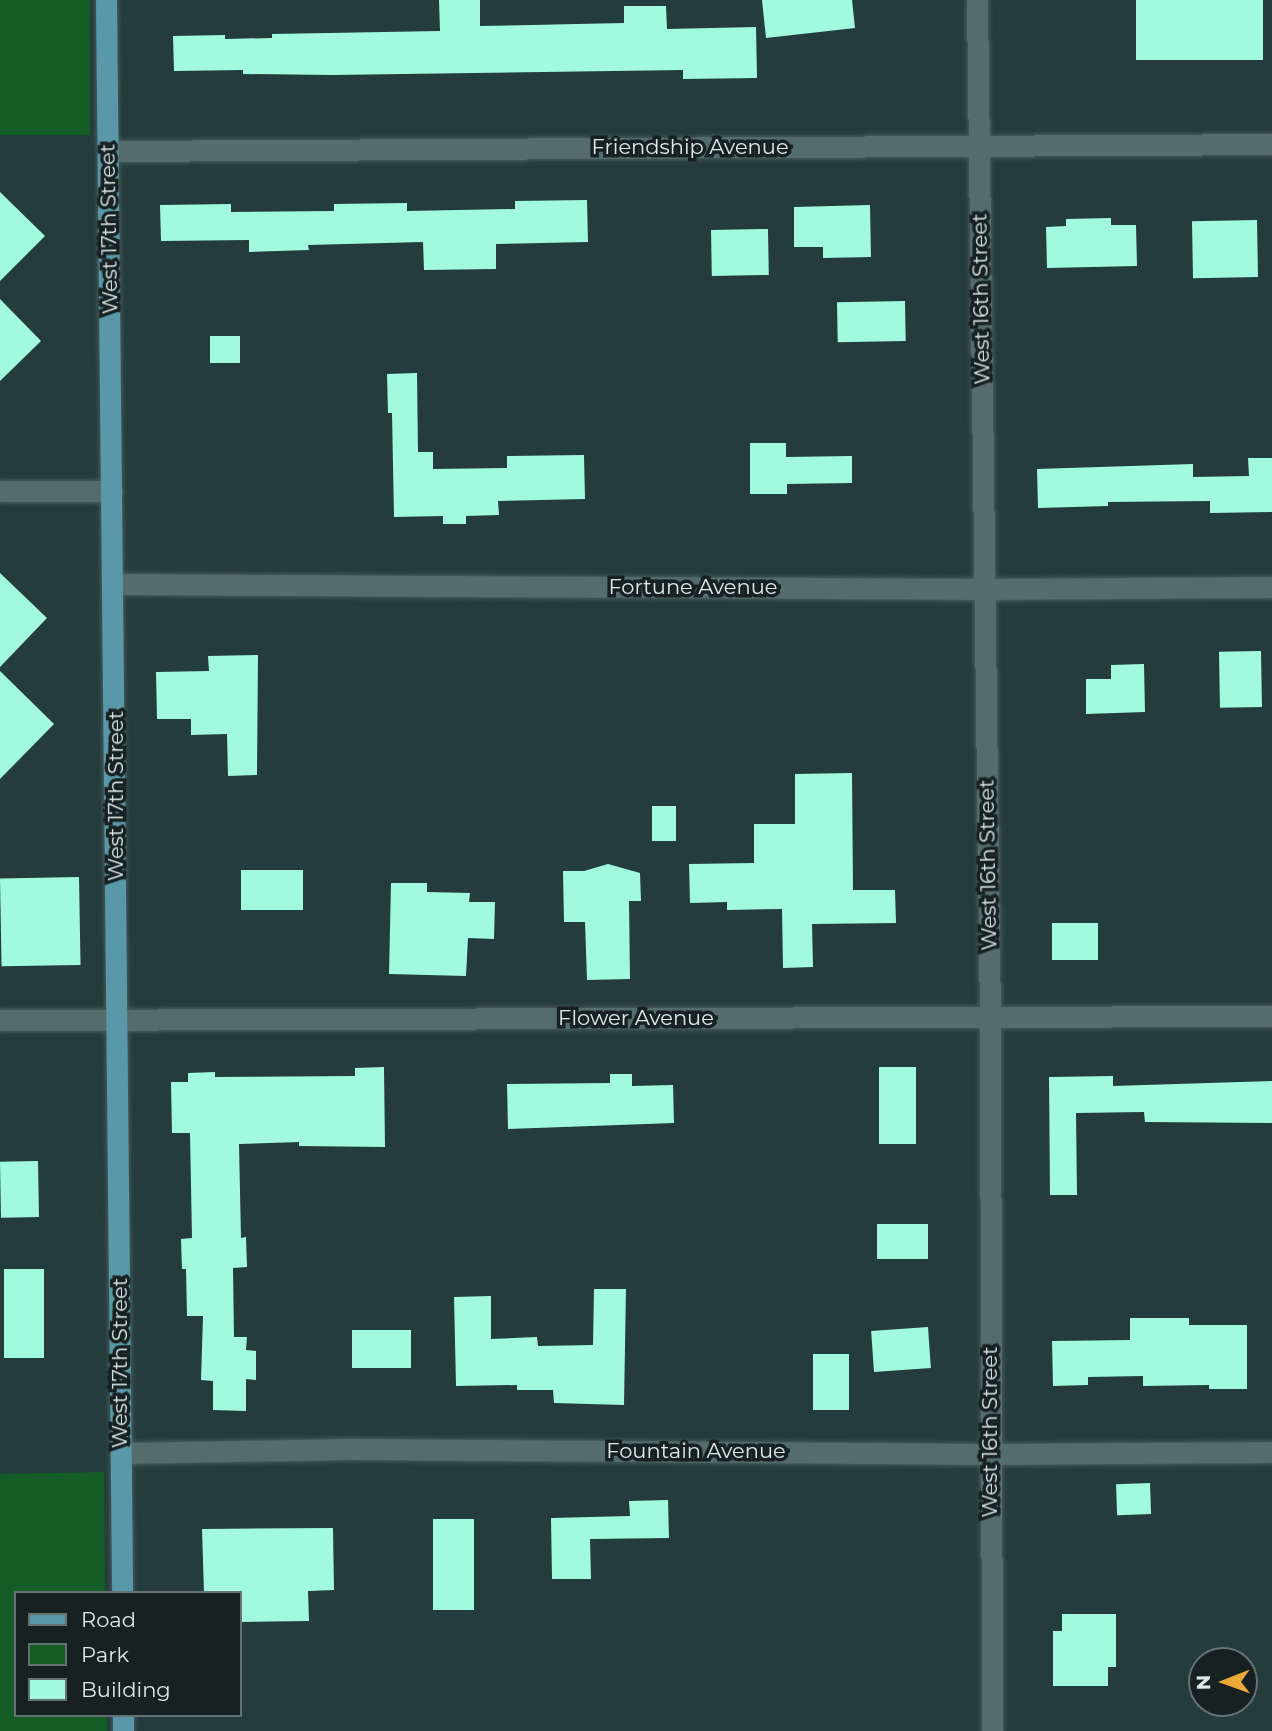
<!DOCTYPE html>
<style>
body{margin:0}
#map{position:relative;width:1272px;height:1731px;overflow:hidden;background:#253c3c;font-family:Montserrat,sans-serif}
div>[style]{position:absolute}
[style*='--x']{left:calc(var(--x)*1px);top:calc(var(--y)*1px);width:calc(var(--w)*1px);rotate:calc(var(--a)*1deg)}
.green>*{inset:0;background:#145d26;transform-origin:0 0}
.building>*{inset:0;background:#a1fadd;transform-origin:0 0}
.roads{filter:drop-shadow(0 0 2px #465a5a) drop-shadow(0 0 2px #465a5a)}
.minor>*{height:21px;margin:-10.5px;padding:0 10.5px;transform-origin:10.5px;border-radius:10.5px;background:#546c6b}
.major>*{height:21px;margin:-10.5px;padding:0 10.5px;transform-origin:10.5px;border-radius:10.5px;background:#5898a8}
span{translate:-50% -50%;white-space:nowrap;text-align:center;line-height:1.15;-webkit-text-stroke:7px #172121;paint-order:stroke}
.street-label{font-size:21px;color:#dce9e9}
.legend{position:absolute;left:14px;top:1591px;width:228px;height:126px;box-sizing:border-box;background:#172121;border:2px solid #667171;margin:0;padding:9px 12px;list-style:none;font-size:21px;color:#dce9e9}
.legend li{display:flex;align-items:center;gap:14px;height:35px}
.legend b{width:35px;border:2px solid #667171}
.north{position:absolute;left:1188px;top:1647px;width:70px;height:70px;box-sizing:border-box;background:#172121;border:2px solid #667171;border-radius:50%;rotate:269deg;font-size:19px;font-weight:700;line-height:28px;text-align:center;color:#dce9e9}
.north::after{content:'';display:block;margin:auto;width:24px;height:32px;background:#eca93a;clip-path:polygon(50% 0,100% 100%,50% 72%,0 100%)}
</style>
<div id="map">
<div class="green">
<div style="left:0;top:0;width:90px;height:135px"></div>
<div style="clip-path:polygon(104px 1472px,105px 1593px,16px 1593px,16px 1715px,107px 1715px,107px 1731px,0 1731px,0 1474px)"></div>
</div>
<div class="building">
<div style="clip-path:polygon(439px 0,480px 0,480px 26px,624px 23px,624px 6px,666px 6px,667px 29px,756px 27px,757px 78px,683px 79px,683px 70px,332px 75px,243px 74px,243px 70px,174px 71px,173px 36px,225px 35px,225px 39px,272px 38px,272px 34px,440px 31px)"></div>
<div style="clip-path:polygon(762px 0,852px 0,855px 28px,766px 38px)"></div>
<div style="left:1136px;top:0;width:127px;height:60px"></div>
<div style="clip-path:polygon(0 192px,45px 236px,0 281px)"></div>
<div style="clip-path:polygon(587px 200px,588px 242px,496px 244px,496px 269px,424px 270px,423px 242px,308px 245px,309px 250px,249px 252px,249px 240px,161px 241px,160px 205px,231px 204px,231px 212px,334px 211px,334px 204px,407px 203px,407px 211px,515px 209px,515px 201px)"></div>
<div style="clip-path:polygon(870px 205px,871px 257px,823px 258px,823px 247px,794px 247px,794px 207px)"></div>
<div style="clip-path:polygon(1111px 218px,1111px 225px,1136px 225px,1137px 266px,1047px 268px,1046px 227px,1066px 226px,1066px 219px)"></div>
<div style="left:1257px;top:220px;width:57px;height:65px;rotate:89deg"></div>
<div style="left:768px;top:229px;width:46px;height:57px;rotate:89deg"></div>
<div style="clip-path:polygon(0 299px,41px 341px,0 381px)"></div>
<div style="left:905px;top:301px;width:40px;height:68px;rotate:89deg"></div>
<div style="left:240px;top:336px;width:27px;height:30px;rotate:90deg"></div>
<div style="clip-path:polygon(417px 373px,418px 452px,433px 452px,433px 469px,507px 468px,507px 456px,584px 455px,585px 499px,498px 501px,499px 515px,466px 516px,466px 524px,443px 524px,443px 516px,394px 517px,392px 413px,388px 413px,387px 374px)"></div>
<div style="clip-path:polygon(750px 443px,786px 443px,786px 457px,852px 456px,852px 483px,787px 484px,787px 494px,750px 494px)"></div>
<div style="clip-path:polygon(1248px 458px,1272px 458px,1272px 512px,1210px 513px,1210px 501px,1108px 502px,1108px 506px,1038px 508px,1037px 469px,1193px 464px,1193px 477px,1249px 476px)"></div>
<div style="clip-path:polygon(0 573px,47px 618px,0 667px)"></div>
<div style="left:1261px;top:651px;width:56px;height:42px;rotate:89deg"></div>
<div style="clip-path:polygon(258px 655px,257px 775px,228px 776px,227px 734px,191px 735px,191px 719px,157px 719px,156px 672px,209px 671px,208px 656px)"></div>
<div style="clip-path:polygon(1144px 664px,1145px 712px,1086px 714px,1086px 679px,1111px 679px,1111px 665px)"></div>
<div style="clip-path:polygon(0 671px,54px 724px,0 779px)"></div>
<div style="clip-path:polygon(852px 773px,853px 890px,895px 890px,896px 923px,812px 924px,813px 967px,783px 968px,782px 909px,727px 910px,727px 902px,690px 903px,689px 864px,754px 863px,754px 824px,795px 824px,795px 774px)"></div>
<div style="left:652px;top:806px;width:24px;height:35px"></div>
<div style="clip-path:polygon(608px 864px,640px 873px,641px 901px,629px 901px,630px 979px,587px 980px,585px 922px,564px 922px,563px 871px,584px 871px)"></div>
<div style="left:303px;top:870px;width:40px;height:62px;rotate:90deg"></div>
<div style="left:79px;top:877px;width:88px;height:79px;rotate:89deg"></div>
<div style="clip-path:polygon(391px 883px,427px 883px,427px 892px,470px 893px,469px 902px,495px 902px,494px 939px,468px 938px,466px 976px,389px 974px)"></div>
<div style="left:1098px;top:923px;width:37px;height:46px;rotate:90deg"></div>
<div style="clip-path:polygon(384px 1067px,385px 1147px,299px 1146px,299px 1142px,239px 1144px,241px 1238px,246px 1237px,247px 1267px,233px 1268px,234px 1337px,247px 1337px,246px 1350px,256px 1351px,256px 1380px,246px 1379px,246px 1411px,213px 1410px,213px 1381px,201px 1380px,203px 1316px,187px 1316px,186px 1269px,182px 1269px,181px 1239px,192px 1238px,190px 1133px,172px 1133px,171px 1082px,188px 1082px,188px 1073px,215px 1072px,215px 1077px,355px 1076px,355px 1068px)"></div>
<div style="left:879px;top:1067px;width:37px;height:77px"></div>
<div style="clip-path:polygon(610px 1074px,632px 1074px,632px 1086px,673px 1085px,674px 1123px,508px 1129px,507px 1084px,610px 1083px)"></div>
<div style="clip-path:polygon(1113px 1076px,1113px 1086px,1272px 1081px,1272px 1123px,1145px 1122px,1144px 1112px,1076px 1113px,1077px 1195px,1050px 1195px,1049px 1077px)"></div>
<div style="left:38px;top:1161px;width:56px;height:38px;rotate:89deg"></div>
<div style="left:928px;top:1224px;width:35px;height:51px;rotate:90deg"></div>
<div style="left:4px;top:1269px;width:40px;height:89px"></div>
<div style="clip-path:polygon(594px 1289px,626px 1289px,624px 1405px,554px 1403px,553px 1390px,517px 1390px,517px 1385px,456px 1386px,454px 1297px,491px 1296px,491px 1339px,537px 1337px,538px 1346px,593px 1345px)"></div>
<div style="clip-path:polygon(1130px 1318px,1189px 1318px,1189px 1325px,1247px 1325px,1247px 1389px,1209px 1389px,1209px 1385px,1143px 1386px,1143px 1376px,1088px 1377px,1088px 1385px,1053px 1386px,1052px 1341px,1130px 1340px)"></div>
<div style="left:928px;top:1327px;width:41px;height:57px;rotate:86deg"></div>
<div style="left:411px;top:1330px;width:38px;height:59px;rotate:90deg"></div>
<div style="left:813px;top:1354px;width:36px;height:56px"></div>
<div style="left:1150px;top:1483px;width:31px;height:34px;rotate:88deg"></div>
<div style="clip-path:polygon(668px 1500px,669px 1538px,590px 1539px,591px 1579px,552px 1579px,551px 1518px,630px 1516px,629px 1501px)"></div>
<div style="left:433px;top:1519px;width:41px;height:91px"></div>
<div style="clip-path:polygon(333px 1528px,334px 1590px,308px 1591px,309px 1621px,240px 1622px,240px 1593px,204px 1593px,202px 1529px)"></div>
<div style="clip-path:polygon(1062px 1614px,1116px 1614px,1116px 1667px,1108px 1667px,1108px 1686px,1053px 1686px,1053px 1631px,1062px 1631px)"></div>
</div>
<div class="roads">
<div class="minor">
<div style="--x:977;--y:0;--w:1017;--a:89.27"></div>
<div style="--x:990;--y:1017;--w:714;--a:89.84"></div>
<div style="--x:108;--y:151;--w:1164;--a:-0.34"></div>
<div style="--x:0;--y:491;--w:112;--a:0"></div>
<div style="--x:114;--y:584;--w:871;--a:0.33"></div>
<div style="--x:985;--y:589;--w:287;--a:-0.4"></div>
<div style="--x:0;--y:1020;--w:1272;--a:-0.18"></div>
<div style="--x:121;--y:1453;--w:230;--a:-1"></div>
<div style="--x:351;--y:1449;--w:639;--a:0.45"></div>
<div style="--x:990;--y:1454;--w:282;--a:-0.4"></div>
</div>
<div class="major">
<div style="--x:106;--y:0;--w:1593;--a:89.42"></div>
<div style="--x:123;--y:1715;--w:16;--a:90"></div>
</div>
</div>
<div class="street-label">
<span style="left:690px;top:147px">Friendship Avenue</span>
<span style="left:109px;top:229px;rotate:-91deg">West 17th Street</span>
<span style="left:981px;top:299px;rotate:-91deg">West 16th Street</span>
<span style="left:693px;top:587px">Fortune Avenue</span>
<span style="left:116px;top:796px;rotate:-90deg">West 17th Street</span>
<span style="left:988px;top:865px;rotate:-91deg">West 16th Street</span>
<span style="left:636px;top:1018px">Flower Avenue</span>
<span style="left:120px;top:1363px;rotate:-90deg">West 17th Street</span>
<span style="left:990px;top:1432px;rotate:-90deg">West 16th Street</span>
<span style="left:696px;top:1451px">Fountain Avenue</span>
</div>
<ul class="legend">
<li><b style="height:9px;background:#5898a8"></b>Road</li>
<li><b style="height:19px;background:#145d26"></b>Park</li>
<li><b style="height:19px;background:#a1fadd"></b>Building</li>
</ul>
<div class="north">N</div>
</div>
